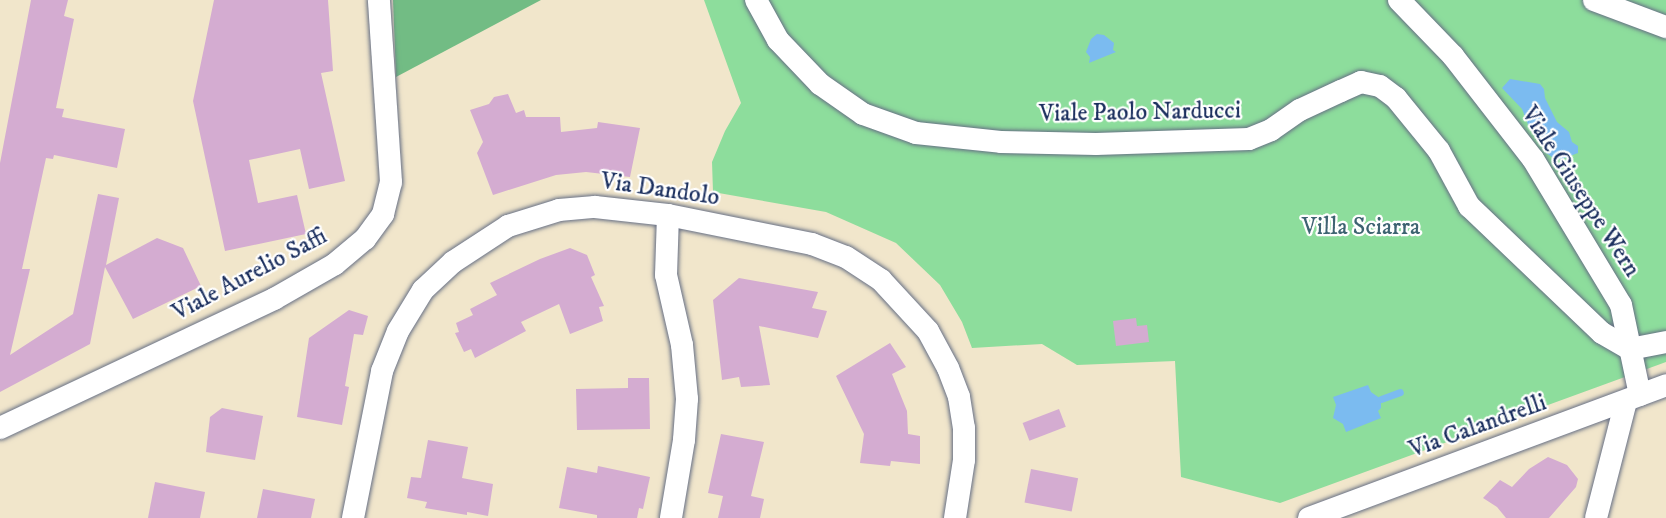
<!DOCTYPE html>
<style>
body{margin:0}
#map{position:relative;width:1666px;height:518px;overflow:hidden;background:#f1e6cb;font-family:"IM FELL DW Pica",serif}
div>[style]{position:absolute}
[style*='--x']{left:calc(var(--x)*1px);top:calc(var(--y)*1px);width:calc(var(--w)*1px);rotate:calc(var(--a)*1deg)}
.green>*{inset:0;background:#8ddd9c}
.forest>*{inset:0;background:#72bc84}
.water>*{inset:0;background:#7bbbf0}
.stream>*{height:7px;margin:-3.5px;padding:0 3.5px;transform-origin:3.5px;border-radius:3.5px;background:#7bbbf0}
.building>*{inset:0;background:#d4acd1;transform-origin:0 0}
.roads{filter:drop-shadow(0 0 2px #666f84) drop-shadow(0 0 2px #666f84)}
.minor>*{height:22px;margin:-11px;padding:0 11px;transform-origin:11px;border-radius:11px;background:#fff}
span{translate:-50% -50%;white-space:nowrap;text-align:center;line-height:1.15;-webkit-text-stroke:4.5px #fff;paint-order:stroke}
.street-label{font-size:24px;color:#1b2f5e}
.park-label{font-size:24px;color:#3d6371}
</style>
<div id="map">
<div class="green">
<div style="clip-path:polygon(704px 0,1666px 0,1666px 362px,1280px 503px,1181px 477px,1175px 361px,1077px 365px,1042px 344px,972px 348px,962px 322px,940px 285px,896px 243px,826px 212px,713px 192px,712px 162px,725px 131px,741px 103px)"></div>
</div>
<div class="forest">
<div style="clip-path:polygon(393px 0,541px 0,396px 77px)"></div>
</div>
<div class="water">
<div style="clip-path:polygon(1097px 34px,1104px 35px,1114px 43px,1113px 50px,1116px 52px,1089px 63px,1090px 57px,1086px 52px,1091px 39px)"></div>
<div style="clip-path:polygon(1510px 79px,1540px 84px,1544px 89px,1545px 98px,1557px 122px,1569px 132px,1572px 142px,1578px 146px,1578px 153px,1562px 159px,1555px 159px,1546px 153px,1529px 127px,1522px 109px,1502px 88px)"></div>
<div style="clip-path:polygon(1368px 385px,1371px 392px,1381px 399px,1381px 408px,1378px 411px,1381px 418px,1346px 432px,1343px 424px,1333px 418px,1336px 405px,1333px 397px)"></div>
</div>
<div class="stream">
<div style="--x:1381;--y:399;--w:20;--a:-20"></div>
</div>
<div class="building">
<div style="clip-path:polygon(31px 0,68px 0,64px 16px,74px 19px,56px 108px,64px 109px,62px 117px,125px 129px,117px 168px,54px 155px,53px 159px,46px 158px,22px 269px,30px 269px,10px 355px,73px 314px,98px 194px,119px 198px,106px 265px,157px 238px,183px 248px,201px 286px,133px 319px,105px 267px,90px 344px,0 392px,0 163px)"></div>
<div style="clip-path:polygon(214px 0,328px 0,333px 71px,321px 73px,345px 181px,309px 189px,300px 149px,249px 160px,258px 203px,297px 195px,306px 234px,225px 251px,193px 101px)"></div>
<div style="clip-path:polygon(508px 94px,516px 113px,524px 110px,526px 117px,560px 117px,561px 132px,597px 128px,598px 122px,640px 128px,630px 177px,586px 172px,556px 175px,493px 195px,477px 153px,483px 142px,470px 110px,489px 104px,494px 97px)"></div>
<div style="clip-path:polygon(570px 248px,587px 255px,595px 275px,591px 277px,604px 306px,599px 307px,603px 321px,570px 334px,559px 304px,521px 322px,526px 331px,475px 358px,471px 349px,464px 352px,455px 333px,459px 332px,456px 323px,473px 315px,470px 309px,497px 295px,490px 283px,540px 259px)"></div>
<div style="clip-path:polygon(739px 278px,818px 292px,812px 308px,827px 311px,818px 338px,759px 326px,770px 385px,741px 387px,739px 377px,722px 380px,713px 300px)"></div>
<div style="clip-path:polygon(349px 310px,368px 316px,363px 335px,354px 334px,345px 386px,349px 387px,342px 425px,297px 417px,309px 338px)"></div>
<div style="clip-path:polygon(1136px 318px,1137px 326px,1147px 325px,1149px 342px,1116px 346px,1113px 321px)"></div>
<div style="clip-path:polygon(890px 343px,906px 367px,892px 374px,907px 411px,908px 434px,920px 436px,920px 464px,891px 461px,890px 466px,860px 463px,864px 434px,836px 376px)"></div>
<div style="clip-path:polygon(628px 378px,649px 378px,650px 429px,577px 430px,576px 389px,628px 388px)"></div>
<div style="clip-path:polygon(222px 408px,263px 416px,255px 460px,206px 452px,210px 417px)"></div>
<div style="left:1059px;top:409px;width:19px;height:39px;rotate:69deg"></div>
<div style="clip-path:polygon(721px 434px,764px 442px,751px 496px,764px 499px,760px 518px,718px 518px,723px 496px,708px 493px)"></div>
<div style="clip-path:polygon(428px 440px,468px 447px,462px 478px,493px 484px,488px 516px,467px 512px,467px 515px,425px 508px,427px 502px,407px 498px,411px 477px,421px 478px)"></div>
<div style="clip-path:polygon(1548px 457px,1567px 465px,1578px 479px,1576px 487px,1549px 518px,1506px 518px,1497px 507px,1483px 498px,1500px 480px,1512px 487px,1529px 469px)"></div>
<div style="clip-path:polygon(598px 466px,650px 477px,643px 509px,639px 508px,637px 518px,597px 518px,597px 515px,559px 508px,567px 467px,597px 473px)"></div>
<div style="left:1031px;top:469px;width:48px;height:34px;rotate:11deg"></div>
<div style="clip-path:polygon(155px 482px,205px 492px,200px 518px,148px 518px)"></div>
<div style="clip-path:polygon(263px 489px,315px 499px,311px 518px,257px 518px)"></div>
</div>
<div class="roads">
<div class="minor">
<div style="--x:756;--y:0;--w:46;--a:61.2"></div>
<div style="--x:778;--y:40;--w:61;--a:46.3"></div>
<div style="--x:820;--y:84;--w:52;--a:34.9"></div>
<div style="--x:863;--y:114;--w:56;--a:19.7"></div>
<div style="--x:916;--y:133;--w:85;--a:6"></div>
<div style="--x:1001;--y:142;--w:95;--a:1.2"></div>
<div style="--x:1096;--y:144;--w:153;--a:-1.9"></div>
<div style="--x:1249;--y:139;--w:24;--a:-22"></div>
<div style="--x:1271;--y:130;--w:35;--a:-35"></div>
<div style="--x:1300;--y:110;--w:45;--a:-24.9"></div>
<div style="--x:1341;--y:91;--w:22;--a:-24"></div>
<div style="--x:1361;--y:82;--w:19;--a:12"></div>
<div style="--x:1380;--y:86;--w:20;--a:37"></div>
<div style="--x:1396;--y:98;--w:68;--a:50.9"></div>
<div style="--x:1439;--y:151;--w:63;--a:61.4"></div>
<div style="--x:1469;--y:206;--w:184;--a:43.7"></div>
<div style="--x:1602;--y:333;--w:32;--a:30"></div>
<div style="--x:1630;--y:349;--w:37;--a:-11"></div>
<div style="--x:1399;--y:0;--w:78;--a:46"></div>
<div style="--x:1453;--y:56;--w:130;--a:52.2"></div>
<div style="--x:1533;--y:159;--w:170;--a:58.9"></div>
<div style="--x:1621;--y:305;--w:92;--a:78.1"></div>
<div style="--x:1594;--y:0;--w:77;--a:20.6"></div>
<div style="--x:668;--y:215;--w:60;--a:91.9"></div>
<div style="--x:666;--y:275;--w:72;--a:77.1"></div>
<div style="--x:682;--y:345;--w:54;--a:84.7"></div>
<div style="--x:687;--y:399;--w:41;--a:94.2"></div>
<div style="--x:684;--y:440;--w:79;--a:99.5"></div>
<div style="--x:0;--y:428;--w:303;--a:-25.2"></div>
<div style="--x:274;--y:299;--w:70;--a:-29.8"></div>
<div style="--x:335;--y:264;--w:39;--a:-40"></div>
<div style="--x:365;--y:239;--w:31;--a:-54"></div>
<div style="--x:383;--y:214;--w:33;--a:-76"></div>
<div style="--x:391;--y:182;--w:182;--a:-93.8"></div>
<div style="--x:353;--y:518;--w:150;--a:-78.8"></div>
<div style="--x:382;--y:371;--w:43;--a:-68.2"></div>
<div style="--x:398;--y:331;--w:48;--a:-58.6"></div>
<div style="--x:423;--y:290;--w:41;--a:-43"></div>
<div style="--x:453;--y:262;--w:66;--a:-33.2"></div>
<div style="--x:508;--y:226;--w:53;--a:-17.4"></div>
<div style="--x:559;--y:210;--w:36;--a:-5"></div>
<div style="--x:595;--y:207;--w:73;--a:6.3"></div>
<div style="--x:668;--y:215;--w:147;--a:11.4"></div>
<div style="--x:812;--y:244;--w:36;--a:21"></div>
<div style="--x:846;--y:257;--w:42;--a:33.3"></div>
<div style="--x:881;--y:280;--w:69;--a:47.3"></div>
<div style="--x:928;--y:331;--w:42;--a:61.6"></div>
<div style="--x:948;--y:368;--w:31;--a:69"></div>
<div style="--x:959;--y:397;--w:31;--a:81"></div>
<div style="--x:964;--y:428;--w:32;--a:90"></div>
<div style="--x:964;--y:460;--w:59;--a:98.8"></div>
<div style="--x:1309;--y:518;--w:381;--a:-20.4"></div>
<div style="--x:1596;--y:518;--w:121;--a:-75.6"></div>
</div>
</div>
<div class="street-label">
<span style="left:1140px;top:113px;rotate:-1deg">Viale Paolo Narducci</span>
<span style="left:660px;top:190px;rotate:8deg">Via Dandolo</span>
<span style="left:1580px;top:192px;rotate:57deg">Viale Giuseppe Wern</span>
<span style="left:250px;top:275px;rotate:-28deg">Viale Aurelio Saffi</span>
<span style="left:1478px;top:427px;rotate:-20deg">Via Calandrelli</span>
</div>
<div class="park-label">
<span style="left:1361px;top:228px">Villa Sciarra</span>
</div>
</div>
